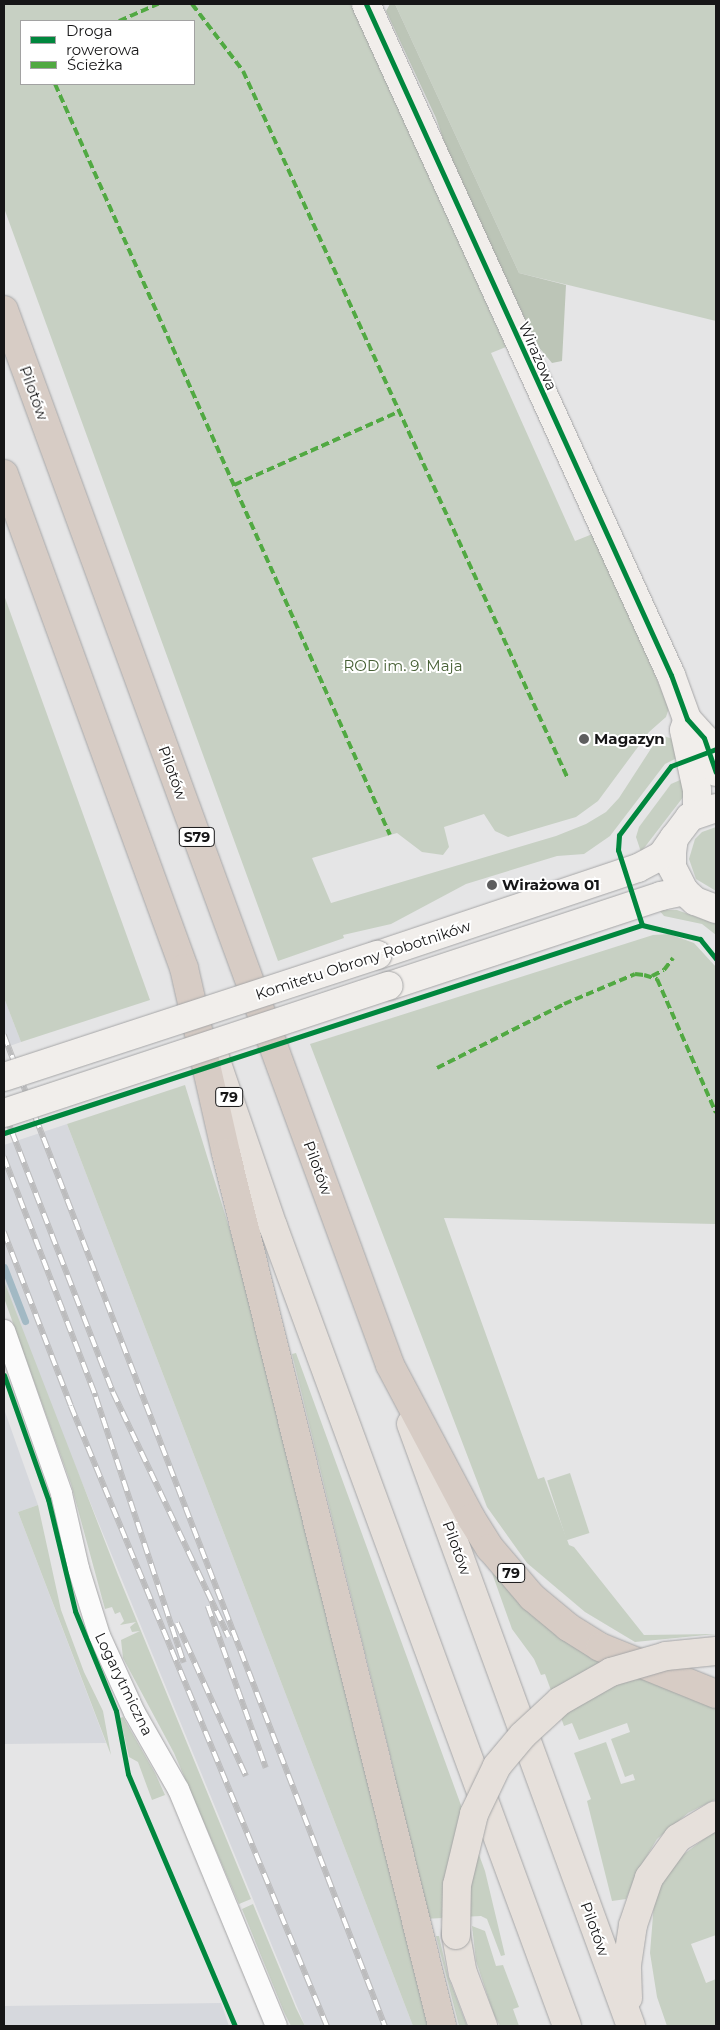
<!DOCTYPE html>
<meta charset="utf-8">
<style>
body{margin:0}
#map{position:relative;width:720px;height:2030px;overflow:hidden;background:#e5e5e6;font-family:Montserrat,sans-serif}
div>[style]{position:absolute}
[style*='--x']{left:calc(var(--x)*1px);top:calc(var(--y)*1px);width:calc(var(--w)*1px);rotate:calc(var(--a)*1deg)}
.built>*{inset:0;background:#d6d8dd}
.green>*{inset:0;background:#c7d0c3;transform-origin:0 0}
.forest>*{inset:0;background:#bcc5b7}
.stream>*{height:7px;margin:-3.5px;padding:0 3.5px;transform-origin:3.5px;border-radius:3.5px;background:#a2b9c4}
.roads{filter:drop-shadow(0 0 1px #a6a6a7) drop-shadow(0 0 1px #a6a6a7)}
.street>*{height:21px;margin:-10.5px;padding:0 10.5px;transform-origin:10.5px;border-radius:10.5px;background:#fbfbfb}
.secondary>*{height:28px;margin:-14px;padding:0 14px;transform-origin:14px;border-radius:14px;background:#f1eeeb}
.primary>*{height:28px;margin:-14px;padding:0 14px;transform-origin:14px;border-radius:14px;background:#e6e0db}
.highway>*{height:28px;margin:-14px;padding:0 14px;transform-origin:14px;border-radius:14px;background:#d7ccc5}
.rail>*{height:5.5px;margin-top:-2.75px;transform-origin:0;background:repeating-linear-gradient(90deg,#fff 0 11px,#bcbcbd 0 22px);box-sizing:border-box;border-block:1px solid #bcbcbd}
.bridges{filter:drop-shadow(0 0 1px #a6a6a7) drop-shadow(0 0 1px #a6a6a7)}
.secondary-bridge>*{height:28px;margin:-14px;padding:0 14px;transform-origin:14px;border-radius:14px;background:#f1eeeb}
.primary-bridge>*{height:28px;margin:-14px;padding:0 14px;transform-origin:14px;border-radius:14px;background:#e6e0db}
.quiet>*{height:4px;margin-top:-2px;transform-origin:0;background:repeating-linear-gradient(90deg,#51a942 0 8px,transparent 0 12px)}
.cycleway>*{height:5px;margin:-2.5px;padding:0 2.5px;transform-origin:2.5px;border-radius:2.5px;background:#00873e}
.dots>*{width:14px;height:14px;translate:-50% -50%;box-sizing:border-box;border:2px solid #fff;border-radius:50%}
span{translate:-50% -50%;white-space:nowrap;text-align:center;line-height:1.15;-webkit-text-stroke:4px #fff;paint-order:stroke}
.shield-label span{padding:1px 4px;background:#fff;border:1px solid;border-radius:4px;-webkit-text-stroke-width:0}
.shield-label{font-size:14px;color:#161617;font-weight:700}
.street-label{font-size:15px;color:#161617}
.park-label{font-size:15px;color:#476035}
.poi-label{font-size:15px;color:#161617;font-weight:700}
.left{translate:0 -50%;text-align:left}
.frame{position:absolute;inset:0;border:5px solid #161617;pointer-events:none}
.legend{position:absolute;left:20px;top:20px;width:175px;height:65px;box-sizing:border-box;background:#fff;border:1px solid #a2a2a2;margin:0;padding:6px 9px;list-style:none;font-size:15px;color:#161617}
.legend li{display:flex;align-items:center;gap:10px;height:25px}
.legend b{width:25px;border:1px solid #a2a2a2}
</style>
<div id="map">
<div class="built">
<div style="clip-path:polygon(4px 998px,21px 1042px,4px 1048px)"></div>
<div style="clip-path:polygon(67px 1124px,413px 2026px,305px 2026px,26px 1346px,4px 1281px,4px 1145px)"></div>
<div style="clip-path:polygon(4px 1409px,38px 1505px,18px 1512px,106px 1743px,4px 1744px)"></div>
<div style="clip-path:polygon(221px 2003px,229px 2026px,4px 2026px,4px 2006px)"></div>
</div>
<div class="green">
<div style="clip-path:polygon(evenodd,4px 4px,353px 4px,506px 347px,491px 353px,575px 541px,595px 533px,669px 708px,666px 717px,649px 732px,598px 801px,576px 817px,508px 837px,495px 831px,484px 814px,444px 827px,449px 847px,443px 855px,422px 852px,397px 833px,312px 858px,331px 903px,556px 836px,586px 824px,606px 812px,619px 798px,654px 744px,663px 736px,677px 740px,681px 756px,665px 764px,610px 836px,584px 854px,557px 856px,466px 884px,391px 924px,343px 935px,344px 938px,278px 961px,4px 208px,4px 4px,21px 21px,194px 21px,194px 84px,21px 84px,21px 21px)"></div>
<div style="clip-path:polygon(395px 4px,716px 4px,716px 321px,519px 273px)"></div>
<div style="clip-path:polygon(4px 595px,150px 1000px,21px 1042px,4px 998px)"></div>
<div style="clip-path:polygon(687px 777px,684px 796px,641px 852px,636px 837px,639px 827px,671px 784px)"></div>
<div style="clip-path:polygon(716px 827px,716px 891px,696px 879px,689px 859px,695px 839px,702px 832px)"></div>
<div style="clip-path:polygon(659px 910px,677px 910px,716px 924px,716px 935px,702px 924px,664px 916px)"></div>
<div style="clip-path:polygon(669px 934px,694px 943px,716px 967px,716px 1224px,444px 1218px,538px 1479px,544px 1477px,569px 1545px,574px 1547px,644px 1635px,716px 1634px,635px 1642px,585px 1612px,527px 1563px,487px 1507px,310px 1044px,653px 935px)"></div>
<div style="clip-path:polygon(185px 1085px,237px 1253px,382px 1778px,395px 1775px,292px 1354px,296px 1353px,485px 1871px,505px 1955px,501px 1956px,487px 1919px,481px 1916px,423px 1919px,453px 2026px,413px 2026px,67px 1124px)"></div>
<div style="clip-path:polygon(4px 1281px,118px 1575px,251px 1899px,239px 1904px,174px 1753px,123px 1658px,121px 1640px,140px 1631px,132px 1632px,130px 1627px,136px 1622px,120px 1625px,124px 1621px,120px 1612px,115px 1614px,112px 1607px,105px 1609px,71px 1484px,4px 1298px)"></div>
<div style="left:570px;top:1473px;width:63px;height:24px;rotate:72deg"></div>
<div style="clip-path:polygon(38px 1505px,61px 1610px,84px 1672px,103px 1711px,111px 1755px,18px 1512px)"></div>
<div style="clip-path:polygon(492px 1573px,638px 1677px,716px 1708px,716px 1799px,688px 1813px,657px 1839px,638px 1871px,626px 1899px,612px 1901px,587px 1801px,591px 1799px,574px 1753px,606px 1742px,621px 1784px,635px 1780px,633px 1774px,625px 1777px,611px 1739px,630px 1732px,627px 1723px,579px 1740px,572px 1723px,564px 1726px,545px 1674px,541px 1675px,534px 1659px,512px 1629px)"></div>
<div style="clip-path:polygon(123px 1717px,155px 1773px,165px 1795px,152px 1800px,138px 1762px,129px 1757px,120px 1718px)"></div>
<div style="clip-path:polygon(716px 1830px,716px 1935px,691px 1944px,706px 1983px,716px 1979px,716px 2026px,667px 2026px,657px 1997px,650px 1953px,654px 1903px,660px 1886px,680px 1857px)"></div>
<div style="clip-path:polygon(253px 1904px,296px 2008px,305px 2026px,291px 2026px,284px 2012px,242px 1909px)"></div>
<div style="clip-path:polygon(472px 1926px,485px 1931px,496px 1966px,503px 1965px,519px 2007px,513px 2009px,519px 2026px,500px 2026px,494px 2015px,476px 1961px)"></div>
<div style="clip-path:polygon(436px 1936px,439px 1936px,448px 1976px,467px 2026px,459px 2026px)"></div>
</div>
<div class="forest">
<div style="clip-path:polygon(390px 4px,395px 4px,519px 273px,566px 285px,562px 361px,552px 363px,537px 345px,451px 162px,436px 118px,386px 11px)"></div>
</div>
<div class="stream">
<div style="--x:4;--y:1267;--w:58;--a:68.7"></div>
</div>
<div class="roads">
<div class="street">
<div style="--x:4;--y:1330;--w:173;--a:70.7"></div>
<div style="--x:61;--y:1493;--w:77;--a:77.2"></div>
<div style="--x:78;--y:1568;--w:70;--a:72.6"></div>
<div style="--x:99;--y:1635;--w:85;--a:65.6"></div>
<div style="--x:134;--y:1712;--w:89;--a:60.3"></div>
<div style="--x:178;--y:1789;--w:256;--a:67.5"></div>
</div>
<div class="secondary">
<div style="--x:366;--y:4;--w:737;--a:65.56"></div>
<div style="--x:671;--y:675;--w:47;--a:70"></div>
<div style="--x:687;--y:719;--w:25;--a:48"></div>
<div style="--x:704;--y:738;--w:36;--a:71"></div>
<div style="--x:687;--y:721;--w:9;--a:108"></div>
<div style="--x:684;--y:730;--w:61;--a:77.8"></div>
<div style="--x:697;--y:790;--w:23;--a:90"></div>
<div style="--x:716;--y:808;--w:28;--a:161"></div>
<div style="--x:690;--y:817;--w:26;--a:127"></div>
<div style="--x:674;--y:838;--w:15;--a:98"></div>
<div style="--x:672;--y:853;--w:14;--a:90"></div>
<div style="--x:672;--y:867;--w:27;--a:63"></div>
<div style="--x:684;--y:891;--w:15;--a:42"></div>
<div style="--x:695;--y:901;--w:22;--a:21"></div>
<div style="--x:378;--y:955;--w:274;--a:-18.5"></div>
<div style="--x:638;--y:868;--w:27;--a:-28"></div>
<div style="--x:662;--y:855;--w:21;--a:-55"></div>
<div style="--x:389;--y:986;--w:287;--a:-18.3"></div>
<div style="--x:661;--y:896;--w:24;--a:-12"></div>
</div>
<div class="primary">
<div style="--x:213;--y:1052;--w:184;--a:71"></div>
<div style="--x:273;--y:1226;--w:852;--a:69.82"></div>
<div style="--x:411;--y:1424;--w:641;--a:69.93"></div>
<div style="--x:456;--y:1935;--w:39;--a:80"></div>
<div style="--x:463;--y:1973;--w:57;--a:69.3"></div>
<div style="--x:628;--y:1998;--w:33;--a:-92"></div>
<div style="--x:627;--y:1965;--w:40;--a:-81.5"></div>
<div style="--x:633;--y:1925;--w:50;--a:-71.2"></div>
<div style="--x:649;--y:1878;--w:49;--a:-54.1"></div>
<div style="--x:678;--y:1838;--w:44;--a:-31.2"></div>
</div>
<div class="highway">
<div style="--x:4;--y:310;--w:1123;--a:69.9"></div>
<div style="--x:390;--y:1365;--w:173;--a:62.1"></div>
<div style="--x:471;--y:1518;--w:36;--a:58"></div>
<div style="--x:490;--y:1548;--w:65;--a:49.4"></div>
<div style="--x:532;--y:1597;--w:47;--a:39.8"></div>
<div style="--x:568;--y:1627;--w:38;--a:32"></div>
<div style="--x:600;--y:1647;--w:125;--a:22.1"></div>
<div style="--x:4;--y:474;--w:526;--a:69.98"></div>
<div style="--x:184;--y:968;--w:190;--a:77.2"></div>
<div style="--x:226;--y:1153;--w:899;--a:76.1"></div>
</div>
</div>
<div class="rail">
<div style="--x:4;--y:1035;--w:1062;--a:68.97"></div>
<div style="--x:4;--y:1111;--w:301;--a:68.8"></div>
<div style="--x:113;--y:1392;--w:271;--a:64.7"></div>
<div style="--x:4;--y:1157;--w:257;--a:69"></div>
<div style="--x:96;--y:1397;--w:280;--a:71.7"></div>
<div style="--x:4;--y:1232;--w:186;--a:68.9"></div>
<div style="--x:71;--y:1406;--w:671;--a:67.56"></div>
<div style="--x:208;--y:1606;--w:172;--a:70.3"></div>
<div style="--x:177;--y:1623;--w:168;--a:65.7"></div>
</div>
<div class="bridges">
<div class="secondary-bridge">
<div style="--x:4;--y:1077;--w:393;--a:-18.1"></div>
<div style="--x:4;--y:1113;--w:405;--a:-18.3"></div>
</div>
<div class="primary-bridge">
<div style="--x:456;--y:1935;--w:50;--a:-88.9"></div>
<div style="--x:457;--y:1885;--w:73;--a:-76.5"></div>
<div style="--x:474;--y:1814;--w:53;--a:-64.4"></div>
<div style="--x:497;--y:1766;--w:40;--a:-50"></div>
<div style="--x:523;--y:1735;--w:50;--a:-42.6"></div>
<div style="--x:560;--y:1701;--w:59;--a:-29.6"></div>
<div style="--x:611;--y:1672;--w:57;--a:-16.2"></div>
<div style="--x:666;--y:1656;--w:50;--a:-5.7"></div>
</div>
</div>
<div class="quiet">
<div style="--x:192;--y:4;--w:84;--a:52.7"></div>
<div style="--x:243;--y:71;--w:779;--a:65.34"></div>
<div style="--x:119;--y:21;--w:43;--a:-23.6"></div>
<div style="--x:55;--y:84;--w:822;--a:65.96"></div>
<div style="--x:234;--y:485;--w:182;--a:-24"></div>
<div style="--x:652;--y:976;--w:13;--a:-27"></div>
<div style="--x:664;--y:970;--w:15;--a:-53"></div>
<div style="--x:437;--y:1068;--w:142;--a:-26.7"></div>
<div style="--x:564;--y:1004;--w:77;--a:-22.9"></div>
<div style="--x:635;--y:974;--w:9;--a:6"></div>
<div style="--x:644;--y:975;--w:14;--a:17"></div>
<div style="--x:657;--y:979;--w:146;--a:66.2"></div>
</div>
<div class="cycleway">
<div style="--x:366;--y:4;--w:737;--a:65.56"></div>
<div style="--x:671;--y:675;--w:47;--a:70"></div>
<div style="--x:687;--y:719;--w:25;--a:48"></div>
<div style="--x:704;--y:738;--w:36;--a:71"></div>
<div style="--x:642;--y:925;--w:79;--a:-107.7"></div>
<div style="--x:618;--y:850;--w:15;--a:-86"></div>
<div style="--x:619;--y:835;--w:86;--a:-53"></div>
<div style="--x:671;--y:766;--w:48;--a:-20.7"></div>
<div style="--x:4;--y:1133;--w:671;--a:-18.06"></div>
<div style="--x:642;--y:925;--w:60;--a:13.6"></div>
<div style="--x:700;--y:939;--w:26;--a:51"></div>
<div style="--x:4;--y:1375;--w:132;--a:70.5"></div>
<div style="--x:48;--y:1499;--w:115;--a:76.4"></div>
<div style="--x:75;--y:1611;--w:108;--a:67.7"></div>
<div style="--x:116;--y:1711;--w:64;--a:79.2"></div>
<div style="--x:128;--y:1774;--w:274;--a:67"></div>
</div>
<div class="dots">
<div style="left:584px;top:739px;background:#5e5e5f"></div>
<div style="left:492px;top:885px;background:#5e5e5f"></div>
</div>
<div class="shield-label">
<span style="left:197px;top:837px">S79</span>
<span style="left:229px;top:1097px">79</span>
<span style="left:511px;top:1573px">79</span>
</div>
<div class="street-label">
<span style="left:538px;top:356px;rotate:66deg">Wirażowa</span>
<span style="left:34px;top:393px;rotate:70deg">Pilotów</span>
<span style="left:173px;top:773px;rotate:70deg">Pilotów</span>
<span style="left:363px;top:960px;rotate:-18deg">Komitetu Obrony Robotników</span>
<span style="left:318px;top:1168px;rotate:70deg">Pilotów</span>
<span style="left:457px;top:1548px;rotate:70deg">Pilotów</span>
<span style="left:124px;top:1684px;rotate:64deg">Logarytmiczna</span>
<span style="left:595px;top:1929px;rotate:70deg">Pilotów</span>
</div>
<div class="park-label">
<span style="left:403px;top:666px">ROD im. 9. Maja</span>
</div>
<div class="poi-label">
<span class="left" style="left:594px;top:739px">Magazyn</span>
<span class="left" style="left:502px;top:885px">Wirażowa 01</span>
</div>
<div class="frame"></div>
<ul class="legend">
<li><b style="height:6px;background:#00873e"></b>Droga rowerowa</li>
<li><b style="height:6px;background:#51a942"></b>Ścieżka</li>
</ul>
</div>
